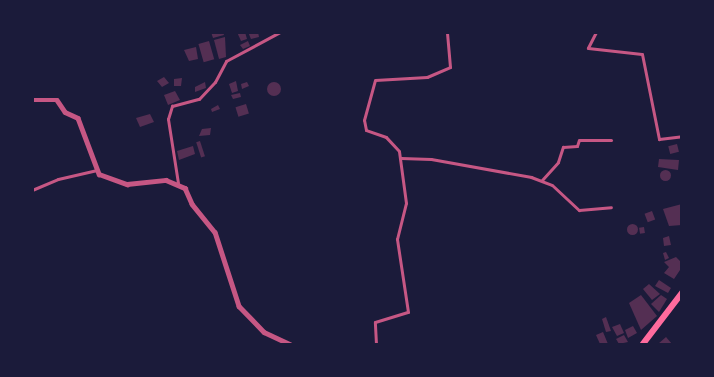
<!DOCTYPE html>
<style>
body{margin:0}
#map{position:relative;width:714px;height:377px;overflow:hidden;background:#1b1b3a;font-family:Helvetica,sans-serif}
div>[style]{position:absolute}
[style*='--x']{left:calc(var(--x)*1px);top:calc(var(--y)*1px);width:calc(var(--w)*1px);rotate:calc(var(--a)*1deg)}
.building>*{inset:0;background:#542f53;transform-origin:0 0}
.round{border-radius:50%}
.minor>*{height:3px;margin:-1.5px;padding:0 1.5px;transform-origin:1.5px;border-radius:1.5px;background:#c65784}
.tertiary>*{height:4.5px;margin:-2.25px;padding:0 2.25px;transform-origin:2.25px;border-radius:2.25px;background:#c65784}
.trunk>*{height:5.5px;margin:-2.75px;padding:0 2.75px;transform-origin:2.75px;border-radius:2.75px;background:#ff6b9d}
span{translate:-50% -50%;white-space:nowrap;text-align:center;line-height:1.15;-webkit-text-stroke:4px #1b1b3a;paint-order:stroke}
.frame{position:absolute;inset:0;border:34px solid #1b1b3a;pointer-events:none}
</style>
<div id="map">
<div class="building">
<div style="clip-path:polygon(211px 32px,223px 32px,224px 35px,213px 38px)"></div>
<div style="clip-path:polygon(237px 32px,245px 32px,247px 39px,241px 41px)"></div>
<div style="clip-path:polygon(248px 32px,258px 32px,259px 37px,251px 39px)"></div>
<div style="clip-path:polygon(225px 37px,226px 57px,219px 59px,214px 40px)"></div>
<div style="left:209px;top:41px;width:19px;height:11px;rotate:74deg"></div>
<div style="clip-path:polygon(248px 41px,250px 46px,243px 49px,240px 45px)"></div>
<div style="clip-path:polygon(196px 47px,198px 59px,189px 61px,184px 50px)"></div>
<div style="clip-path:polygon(164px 77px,169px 83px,162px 87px,157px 81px)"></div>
<div style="clip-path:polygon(182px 78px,181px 86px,174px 86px,174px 79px)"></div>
<div style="clip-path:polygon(236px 81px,238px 91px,232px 93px,229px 84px)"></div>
<div style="clip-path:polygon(205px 82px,206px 88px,195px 92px,195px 87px)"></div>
<div style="clip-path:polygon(247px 82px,249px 86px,242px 89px,241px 84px)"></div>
<div class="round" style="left:267px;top:82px;width:14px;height:14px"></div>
<div style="clip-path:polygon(175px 91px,180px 100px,168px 105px,164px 95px)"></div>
<div style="clip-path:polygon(240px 93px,241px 97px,233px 99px,231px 95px)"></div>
<div style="left:246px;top:104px;width:10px;height:11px;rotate:73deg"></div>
<div style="clip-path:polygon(218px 105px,220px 109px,212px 112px,211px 109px)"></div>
<div style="clip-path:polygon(150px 114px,154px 122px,140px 127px,136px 118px)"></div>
<div style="clip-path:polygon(211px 128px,210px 135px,199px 136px,202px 129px)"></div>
<div style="left:200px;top:141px;width:16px;height:4px;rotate:72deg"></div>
<div style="left:677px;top:144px;width:8px;height:9px;rotate:76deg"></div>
<div style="clip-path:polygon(193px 146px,195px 154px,179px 160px,177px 151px)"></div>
<div style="clip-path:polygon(659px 159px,679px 160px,678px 170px,658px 167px)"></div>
<div class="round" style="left:659.5px;top:169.5px;width:11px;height:11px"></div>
<div style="clip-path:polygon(682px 204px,682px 225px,669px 226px,663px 209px)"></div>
<div style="left:652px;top:211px;width:9px;height:8px;rotate:69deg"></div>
<div class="round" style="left:626.5px;top:223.5px;width:11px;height:11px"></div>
<div style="left:644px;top:227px;width:6px;height:5px;rotate:81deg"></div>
<div style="clip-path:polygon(669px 236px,671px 245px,664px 246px,663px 238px)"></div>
<div style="clip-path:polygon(666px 252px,669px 258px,665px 260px,663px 253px)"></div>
<div style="clip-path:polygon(676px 257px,682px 263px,682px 272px,680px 270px,674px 279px,664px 273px,669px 267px,664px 262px)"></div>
<div style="clip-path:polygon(659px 280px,671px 288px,668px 293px,655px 286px)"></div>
<div style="clip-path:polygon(649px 284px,660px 294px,652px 300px,643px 289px)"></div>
<div style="clip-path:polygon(641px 295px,657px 316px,641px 330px,629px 303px)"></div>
<div style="clip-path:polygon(661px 295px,667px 299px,659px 312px,651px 304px)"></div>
<div style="clip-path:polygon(606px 317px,611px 331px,606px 332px,602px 319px)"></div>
<div style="clip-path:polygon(620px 324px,624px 333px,617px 336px,612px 327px)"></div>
<div style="clip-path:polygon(633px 326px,637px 333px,628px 338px,625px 330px)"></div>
<div style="clip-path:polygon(603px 332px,608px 344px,600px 344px,596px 335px)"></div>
<div style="clip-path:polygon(624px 335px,628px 342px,619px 344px,616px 339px)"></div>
<div style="clip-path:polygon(666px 337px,672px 344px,658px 344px)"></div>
</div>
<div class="minor">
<div style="--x:596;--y:32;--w:18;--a:117"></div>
<div style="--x:588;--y:48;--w:54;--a:6.3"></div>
<div style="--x:642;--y:54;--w:87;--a:78.7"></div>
<div style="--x:659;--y:139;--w:23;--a:-7"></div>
<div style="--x:401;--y:158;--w:30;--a:2"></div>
<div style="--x:431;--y:159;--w:102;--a:10.2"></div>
<div style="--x:531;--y:177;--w:22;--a:21"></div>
<div style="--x:552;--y:185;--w:37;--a:43"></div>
<div style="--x:579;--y:210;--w:32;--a:-5"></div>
<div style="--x:542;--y:180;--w:24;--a:-48"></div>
<div style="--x:558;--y:162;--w:16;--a:-72"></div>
<div style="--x:563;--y:147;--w:14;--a:-4"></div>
<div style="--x:577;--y:146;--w:6;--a:-72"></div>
<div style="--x:579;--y:140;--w:32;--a:0"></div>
<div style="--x:178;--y:183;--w:65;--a:-98.9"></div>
<div style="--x:168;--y:119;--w:14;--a:-73"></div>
<div style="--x:172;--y:106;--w:28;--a:-15"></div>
<div style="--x:199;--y:99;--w:23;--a:-47"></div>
<div style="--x:215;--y:82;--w:24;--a:-62"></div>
<div style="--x:226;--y:61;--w:61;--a:-28.2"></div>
<div style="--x:32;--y:190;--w:28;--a:-23"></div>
<div style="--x:58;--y:179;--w:40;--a:-13"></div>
<div style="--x:376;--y:344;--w:22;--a:-93"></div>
<div style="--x:375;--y:322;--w:34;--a:-17"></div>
<div style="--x:408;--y:312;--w:74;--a:-98.6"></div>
<div style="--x:397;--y:239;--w:37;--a:-76"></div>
<div style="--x:406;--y:203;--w:52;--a:-97.7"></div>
<div style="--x:399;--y:151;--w:19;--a:-133"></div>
<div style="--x:386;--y:137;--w:21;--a:-161"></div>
<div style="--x:366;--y:130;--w:10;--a:-101"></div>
<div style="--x:364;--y:120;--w:41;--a:-74.6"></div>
<div style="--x:375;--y:80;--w:52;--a:-3.3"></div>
<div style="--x:427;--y:77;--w:25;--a:-23"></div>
<div style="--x:450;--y:67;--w:35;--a:-95"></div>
</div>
<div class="tertiary">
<div style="--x:32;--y:100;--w:25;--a:0"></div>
<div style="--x:57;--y:100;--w:14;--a:56"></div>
<div style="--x:65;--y:112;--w:14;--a:25"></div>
<div style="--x:78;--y:118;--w:60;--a:69.4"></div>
<div style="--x:99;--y:174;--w:30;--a:20"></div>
<div style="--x:127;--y:184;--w:39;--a:-6"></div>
<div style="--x:166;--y:180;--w:21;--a:23"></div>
<div style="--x:185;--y:188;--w:17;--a:66"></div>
<div style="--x:192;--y:204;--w:36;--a:51"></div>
<div style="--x:215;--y:232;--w:78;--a:72"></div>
<div style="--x:239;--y:306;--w:36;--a:46"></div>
<div style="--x:264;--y:332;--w:29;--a:25"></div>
</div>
<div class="trunk">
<div style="--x:643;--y:344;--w:64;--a:-52.6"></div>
</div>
<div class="frame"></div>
</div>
